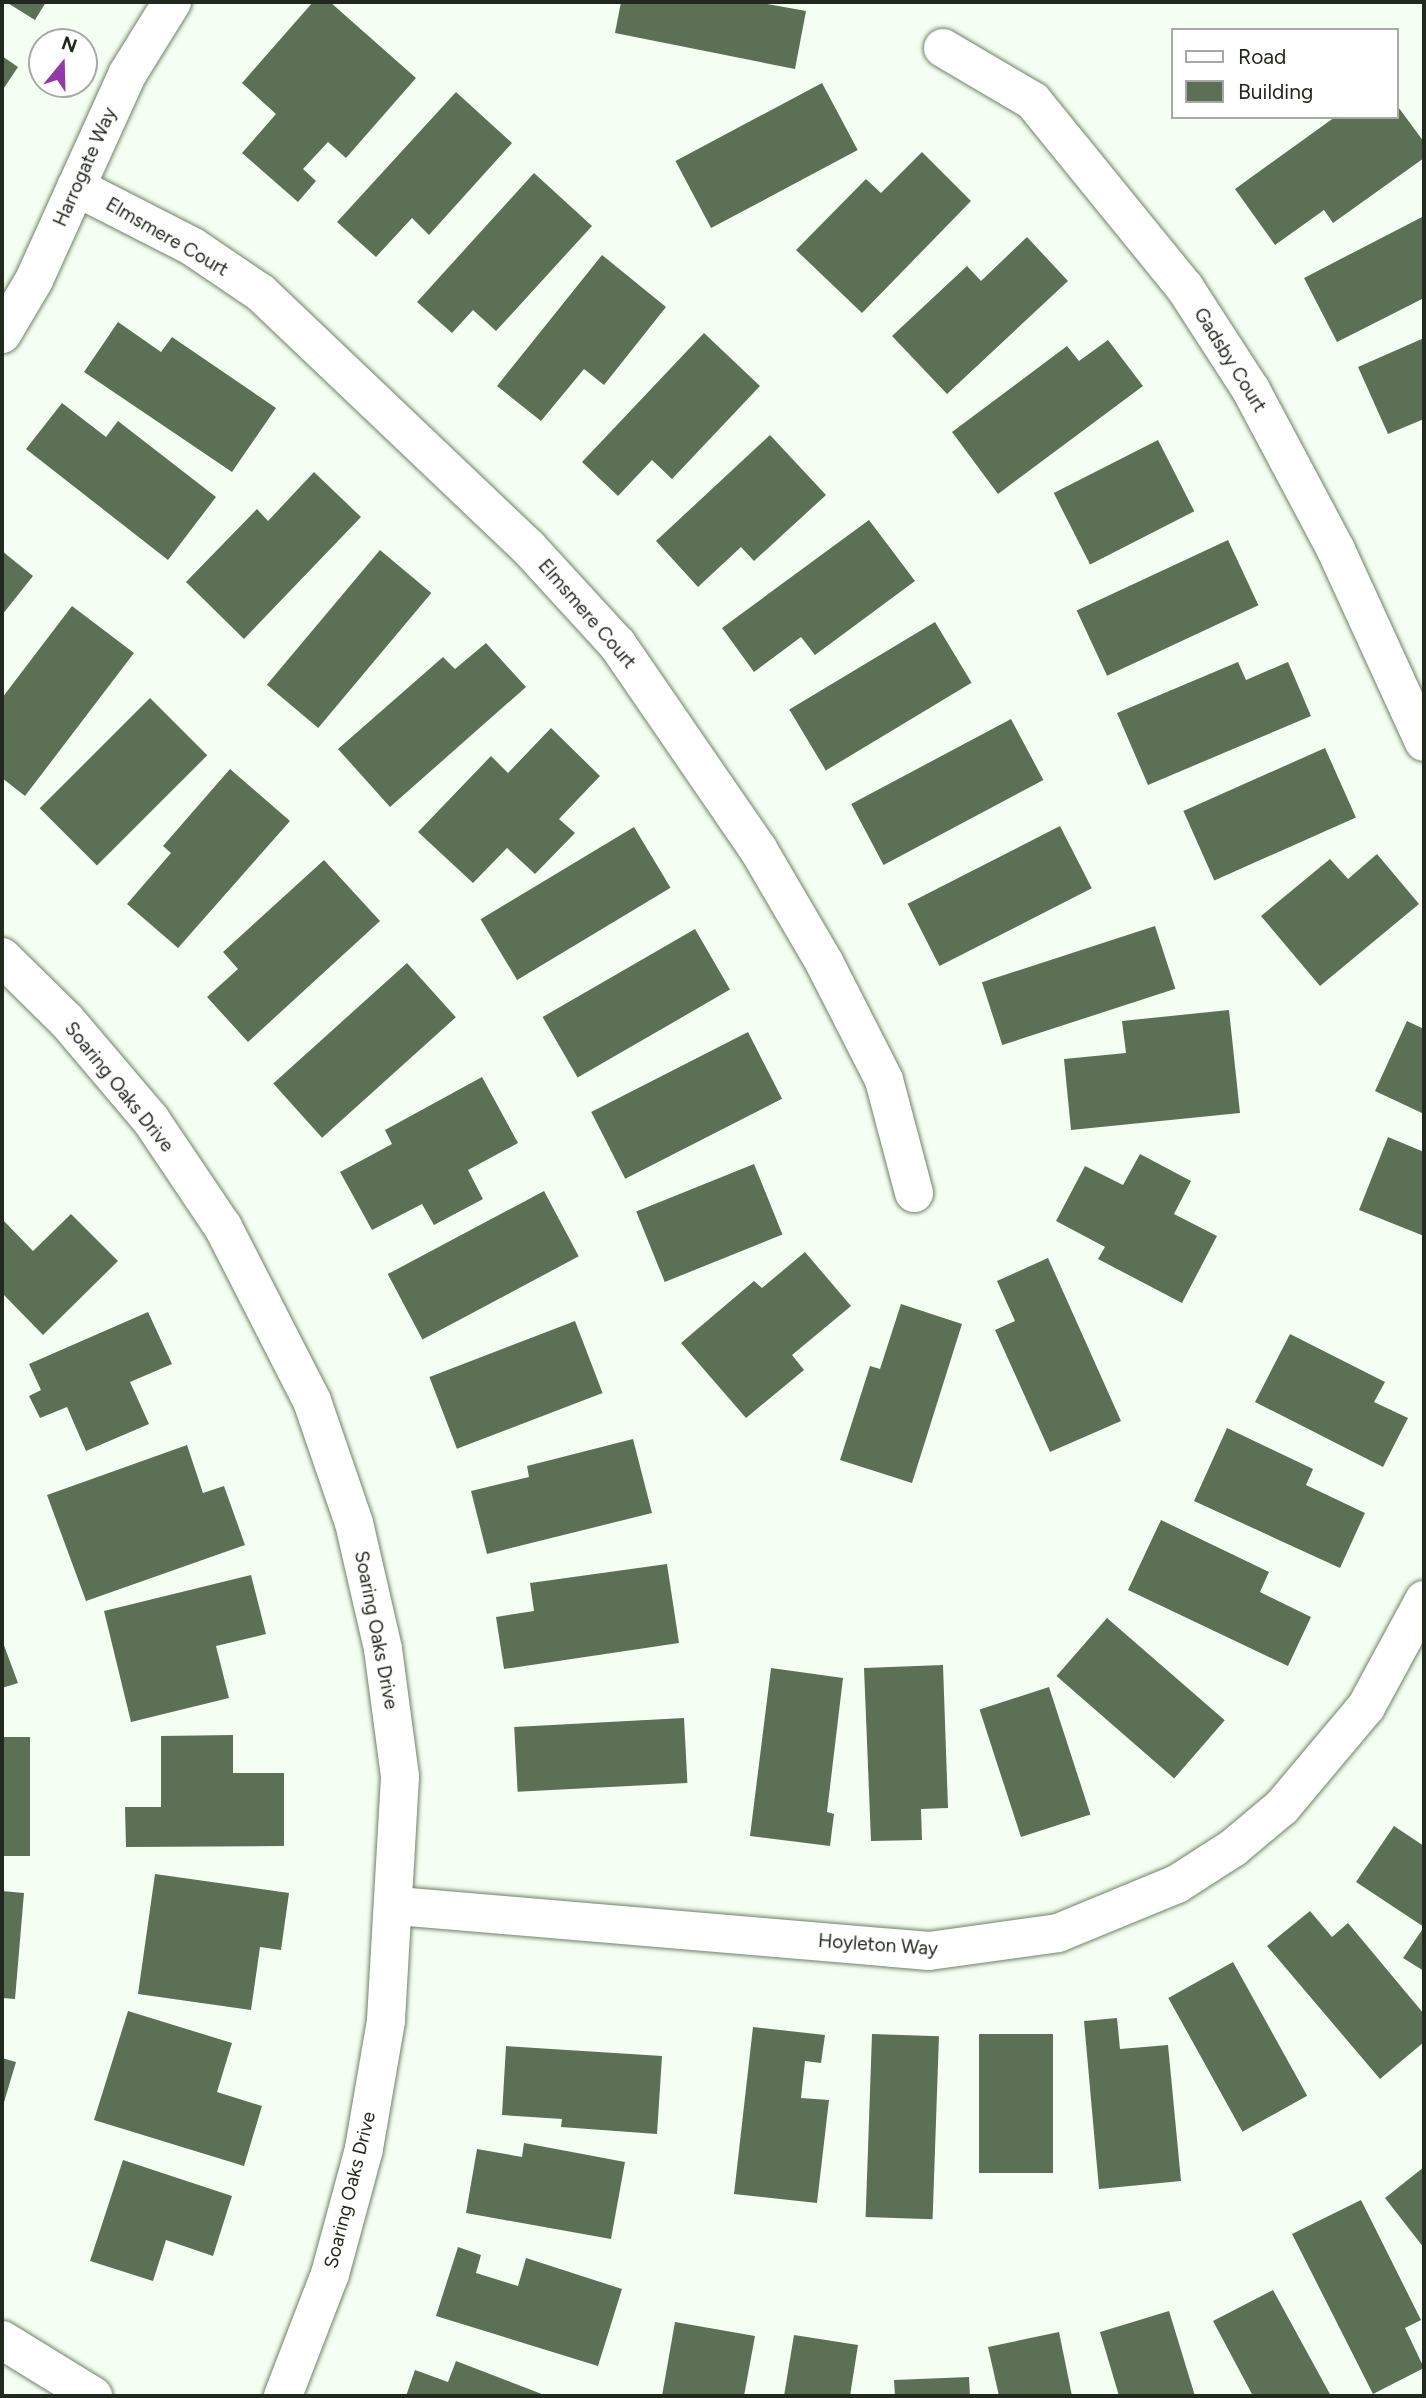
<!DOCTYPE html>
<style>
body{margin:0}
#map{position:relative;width:1426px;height:2398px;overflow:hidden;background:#f5fef2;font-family:Figtree,sans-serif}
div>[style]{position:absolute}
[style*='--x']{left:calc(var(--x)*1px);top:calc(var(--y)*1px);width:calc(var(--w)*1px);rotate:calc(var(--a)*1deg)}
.building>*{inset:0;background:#5c7056;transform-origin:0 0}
.roads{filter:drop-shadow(0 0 2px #6e8268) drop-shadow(0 0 2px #6e8268)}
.minor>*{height:38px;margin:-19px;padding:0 19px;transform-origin:19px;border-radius:19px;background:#fff}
.tertiary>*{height:38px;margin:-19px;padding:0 19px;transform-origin:19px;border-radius:19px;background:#fff}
span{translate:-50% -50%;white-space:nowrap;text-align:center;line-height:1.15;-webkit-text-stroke:7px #fff;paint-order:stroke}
.street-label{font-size:19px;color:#21291e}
.frame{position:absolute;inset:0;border:4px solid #21291e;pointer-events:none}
.legend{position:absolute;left:1171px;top:28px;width:228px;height:91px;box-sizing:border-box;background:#fff;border:2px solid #a6a9a5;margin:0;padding:9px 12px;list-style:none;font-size:21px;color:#21291e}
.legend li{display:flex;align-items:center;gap:14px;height:35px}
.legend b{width:35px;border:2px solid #a6a9a5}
.north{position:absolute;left:28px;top:28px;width:70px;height:70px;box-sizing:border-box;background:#fff;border:2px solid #a6a9a5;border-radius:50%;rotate:19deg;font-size:19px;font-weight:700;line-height:28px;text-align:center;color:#21291e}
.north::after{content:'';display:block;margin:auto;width:24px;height:32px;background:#923ba8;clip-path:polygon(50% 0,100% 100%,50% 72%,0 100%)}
</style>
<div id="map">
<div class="building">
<div style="clip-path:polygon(6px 2px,46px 2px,35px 20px)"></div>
<div style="clip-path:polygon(313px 2px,330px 2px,416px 78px,346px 158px,328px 142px,303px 169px,316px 181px,298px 202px,242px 153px,276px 114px,242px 83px)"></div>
<div style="clip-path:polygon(621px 2px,756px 2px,806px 11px,795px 69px,615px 33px)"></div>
<div style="clip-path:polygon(2px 56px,18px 67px,2px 91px)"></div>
<div style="left:822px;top:83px;width:76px;height:166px;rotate:62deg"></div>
<div style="clip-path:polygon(456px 92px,512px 143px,429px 235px,412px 218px,376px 257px,337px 222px)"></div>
<div style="clip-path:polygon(1396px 104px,1424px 142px,1424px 158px,1333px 223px,1324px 210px,1275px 245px,1235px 189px,1335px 117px,1396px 117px)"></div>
<div style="clip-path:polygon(922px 152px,971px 201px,862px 313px,796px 250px,866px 179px,881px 193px)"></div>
<div style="clip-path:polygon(534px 173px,592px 226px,496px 331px,473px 310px,452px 333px,417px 302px)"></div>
<div style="clip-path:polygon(1424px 216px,1424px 298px,1337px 342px,1304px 278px)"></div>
<div style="clip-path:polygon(1027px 237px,1068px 281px,947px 394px,892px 336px,967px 266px,981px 281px)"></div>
<div style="clip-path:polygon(602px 255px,666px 307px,604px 385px,584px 369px,541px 421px,497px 386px)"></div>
<div style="clip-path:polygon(118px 322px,161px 352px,172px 337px,276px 408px,232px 472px,84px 372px)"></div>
<div style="clip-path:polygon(704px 333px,760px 386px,672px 479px,652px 460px,618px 496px,582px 462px)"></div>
<div style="clip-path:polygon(1424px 338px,1424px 419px,1388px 434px,1358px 367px)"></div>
<div style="clip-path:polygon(1108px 340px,1143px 386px,998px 494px,952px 432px,1067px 346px,1079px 361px)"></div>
<div style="clip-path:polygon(62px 403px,106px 437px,118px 421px,216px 497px,168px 560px,26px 449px)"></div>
<div style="clip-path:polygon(770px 435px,826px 495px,754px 561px,741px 547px,698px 587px,656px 541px)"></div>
<div style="left:1158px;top:440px;width:80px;height:117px;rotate:63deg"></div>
<div style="clip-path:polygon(314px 472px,361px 517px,244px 639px,186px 582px,257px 509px,268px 521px)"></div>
<div style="clip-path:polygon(869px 520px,915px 581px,815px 655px,801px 637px,754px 672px,722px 628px)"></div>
<div style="left:1228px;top:540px;width:72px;height:167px;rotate:65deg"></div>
<div style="left:380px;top:550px;width:67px;height:176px;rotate:40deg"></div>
<div style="clip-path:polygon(2px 551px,33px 576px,2px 615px)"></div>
<div style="clip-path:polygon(72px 606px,134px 653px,25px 796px,2px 778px,2px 698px)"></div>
<div style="left:935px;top:622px;width:71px;height:170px;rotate:59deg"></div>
<div style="clip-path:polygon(486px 643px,526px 687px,390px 807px,338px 749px,443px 657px,455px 669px)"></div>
<div style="clip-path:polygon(1238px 662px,1246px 680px,1288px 662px,1311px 716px,1148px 785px,1117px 713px)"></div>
<div style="left:150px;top:698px;width:81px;height:156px;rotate:45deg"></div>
<div style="left:1011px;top:719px;width:69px;height:181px;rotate:62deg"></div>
<div style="clip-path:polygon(551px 728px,600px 776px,559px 819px,575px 833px,535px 874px,507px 848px,473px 883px,418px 832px,491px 756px,508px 773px)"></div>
<div style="left:1325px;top:748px;width:76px;height:155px;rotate:66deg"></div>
<div style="clip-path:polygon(230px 769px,290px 821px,178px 948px,127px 904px,171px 853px,163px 846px)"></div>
<div style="left:1060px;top:826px;width:70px;height:171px;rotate:63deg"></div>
<div style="left:634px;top:827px;width:71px;height:179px;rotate:59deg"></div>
<div style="clip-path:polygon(1377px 854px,1419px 904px,1320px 986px,1261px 916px,1330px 859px,1348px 879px)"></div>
<div style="clip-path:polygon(324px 860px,380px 921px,248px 1042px,207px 997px,238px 969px,223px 952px)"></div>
<div style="left:1155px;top:926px;width:66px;height:182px;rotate:72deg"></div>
<div style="left:695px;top:929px;width:70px;height:176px;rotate:60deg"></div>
<div style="left:407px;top:963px;width:73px;height:180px;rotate:48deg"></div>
<div style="clip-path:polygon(1229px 1010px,1240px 1113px,1071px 1130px,1064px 1059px,1126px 1053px,1122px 1021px)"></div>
<div style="clip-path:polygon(1407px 1021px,1424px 1029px,1424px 1114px,1375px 1091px)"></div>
<div style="left:748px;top:1032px;width:75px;height:176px;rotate:63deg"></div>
<div style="clip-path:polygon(482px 1077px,518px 1143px,468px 1170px,483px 1199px,434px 1225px,422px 1204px,372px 1230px,340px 1172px,392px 1144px,385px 1130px)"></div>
<div style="clip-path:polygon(1388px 1137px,1424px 1152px,1424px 1236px,1359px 1210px)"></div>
<div style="clip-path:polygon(1140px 1154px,1191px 1181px,1174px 1214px,1217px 1236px,1182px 1303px,1098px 1259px,1105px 1247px,1056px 1221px,1085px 1166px,1123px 1185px)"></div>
<div style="left:754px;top:1164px;width:76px;height:127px;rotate:68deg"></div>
<div style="left:544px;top:1191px;width:74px;height:177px;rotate:62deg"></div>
<div style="clip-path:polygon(71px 1214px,118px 1261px,43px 1335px,2px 1293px,2px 1219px,33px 1251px)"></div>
<div style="clip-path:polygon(805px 1252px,851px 1306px,792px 1355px,804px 1370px,746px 1418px,681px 1343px,754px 1281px,762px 1288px)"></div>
<div style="clip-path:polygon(1048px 1258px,1121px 1421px,1050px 1452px,995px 1330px,1015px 1321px,997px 1281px)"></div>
<div style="clip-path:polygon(901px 1304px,962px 1324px,912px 1483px,840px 1460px,870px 1366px,880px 1369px)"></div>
<div style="clip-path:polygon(148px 1312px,172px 1364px,130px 1382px,149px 1424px,86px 1451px,67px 1407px,40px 1418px,29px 1396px,41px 1390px,29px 1364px)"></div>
<div style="left:575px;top:1321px;width:77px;height:156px;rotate:69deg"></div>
<div style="clip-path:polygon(1290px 1334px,1385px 1382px,1374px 1402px,1408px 1418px,1383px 1467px,1255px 1402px)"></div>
<div style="clip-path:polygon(1227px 1428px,1313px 1469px,1306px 1485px,1365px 1513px,1340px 1568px,1194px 1501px)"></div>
<div style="clip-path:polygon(633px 1439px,652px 1513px,487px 1554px,471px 1491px,529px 1477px,527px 1466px)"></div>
<div style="clip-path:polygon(187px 1445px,203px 1493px,224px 1486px,245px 1545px,86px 1601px,47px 1495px)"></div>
<div style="clip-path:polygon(1161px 1520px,1269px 1572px,1260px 1592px,1311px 1617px,1288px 1666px,1128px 1590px)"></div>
<div style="clip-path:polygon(667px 1564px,679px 1643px,504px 1669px,496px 1617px,534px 1611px,530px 1583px)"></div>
<div style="clip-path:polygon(251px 1575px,266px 1634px,216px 1646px,229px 1698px,131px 1722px,104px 1611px)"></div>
<div style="left:1107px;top:1618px;width:156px;height:77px;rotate:41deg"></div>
<div style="clip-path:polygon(2px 1640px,18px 1683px,2px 1688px)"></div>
<div style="clip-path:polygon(943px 1665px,948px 1808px,921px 1809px,922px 1840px,871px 1841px,864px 1668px)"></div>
<div style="clip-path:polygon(771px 1668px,843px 1678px,827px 1812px,834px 1814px,830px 1846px,750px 1836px)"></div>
<div style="left:1049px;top:1687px;width:134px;height:73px;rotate:72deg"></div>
<div style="left:684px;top:1718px;width:65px;height:170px;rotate:87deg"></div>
<div style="clip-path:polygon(233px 1735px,233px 1773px,284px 1773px,284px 1846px,126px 1847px,125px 1807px,161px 1807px,161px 1736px)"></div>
<div style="left:2px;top:1737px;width:28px;height:119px"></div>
<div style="clip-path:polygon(1394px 1826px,1424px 1846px,1424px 1971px,1403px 1958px,1424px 1927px,1356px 1882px)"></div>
<div style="clip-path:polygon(155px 1874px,289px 1893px,281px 1950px,260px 1947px,251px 2010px,138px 1994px)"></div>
<div style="clip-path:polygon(2px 1891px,24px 1893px,15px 1999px,2px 1998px)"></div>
<div style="clip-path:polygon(1310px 1911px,1332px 1937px,1348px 1923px,1424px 2014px,1424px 2042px,1380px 2079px,1267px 1946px)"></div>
<div style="left:1233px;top:1962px;width:153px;height:74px;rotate:61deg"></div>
<div style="clip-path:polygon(128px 2011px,232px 2043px,217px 2092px,262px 2106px,244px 2166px,94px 2120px)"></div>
<div style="clip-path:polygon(1117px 2018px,1120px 2049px,1168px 2045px,1181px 2181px,1099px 2189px,1084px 2021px)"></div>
<div style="clip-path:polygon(753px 2027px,825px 2035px,821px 2063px,805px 2061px,801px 2098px,829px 2100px,817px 2203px,734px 2194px)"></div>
<div style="left:872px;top:2034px;width:67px;height:183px;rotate:2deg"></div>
<div style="left:1053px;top:2034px;width:139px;height:74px;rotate:90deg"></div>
<div style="clip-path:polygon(506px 2046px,662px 2056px,657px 2134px,561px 2127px,562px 2119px,502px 2115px)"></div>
<div style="clip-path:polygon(2px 2058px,16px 2062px,2px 2109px)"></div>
<div style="clip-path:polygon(524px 2143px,625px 2162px,611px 2239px,466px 2213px,477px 2149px,522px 2157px)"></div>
<div style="clip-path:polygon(123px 2160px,232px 2196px,213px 2256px,166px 2240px,153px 2281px,90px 2261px)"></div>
<div style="clip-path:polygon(1424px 2167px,1424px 2248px,1385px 2198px)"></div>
<div style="clip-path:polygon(1361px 2200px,1421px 2320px,1405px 2328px,1424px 2368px,1373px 2394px,1292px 2234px)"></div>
<div style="clip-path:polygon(458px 2247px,481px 2255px,476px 2273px,518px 2286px,526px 2258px,622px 2289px,598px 2366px,436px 2316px)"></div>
<div style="clip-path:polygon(1273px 2290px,1331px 2396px,1253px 2396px,1213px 2321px)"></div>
<div style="clip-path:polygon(1169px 2311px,1195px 2396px,1119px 2396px,1100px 2332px)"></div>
<div style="clip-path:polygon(675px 2322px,755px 2336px,744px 2396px,662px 2396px)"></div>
<div style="clip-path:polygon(1059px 2332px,1072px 2396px,999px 2396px,988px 2347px)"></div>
<div style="clip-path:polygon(794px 2335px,858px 2345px,850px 2396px,784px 2396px)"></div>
<div style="clip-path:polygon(456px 2361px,547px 2396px,406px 2396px,415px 2370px,448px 2382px)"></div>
<div style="clip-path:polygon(969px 2377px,970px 2396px,895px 2396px,894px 2380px)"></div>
</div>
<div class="roads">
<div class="minor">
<div style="--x:943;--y:48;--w:104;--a:30.5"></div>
<div style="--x:1033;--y:101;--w:241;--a:50.9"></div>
<div style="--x:1185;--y:288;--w:121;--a:57.1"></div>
<div style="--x:1251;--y:390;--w:181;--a:62"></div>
<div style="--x:1336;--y:550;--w:211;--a:65.4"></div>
<div style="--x:76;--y:187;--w:131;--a:27.1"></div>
<div style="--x:193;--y:247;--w:82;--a:34.1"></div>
<div style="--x:261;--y:293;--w:369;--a:43.6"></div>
<div style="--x:528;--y:547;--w:132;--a:47.5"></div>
<div style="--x:617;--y:644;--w:249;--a:55.5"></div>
<div style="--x:758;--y:849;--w:131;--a:59.7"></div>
<div style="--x:824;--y:962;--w:132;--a:63"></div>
<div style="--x:884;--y:1080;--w:117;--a:75.1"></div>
<div style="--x:2;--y:334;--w:63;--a:-59.3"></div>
<div style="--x:34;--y:280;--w:227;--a:-65.6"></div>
<div style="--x:128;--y:73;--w:84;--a:-58.2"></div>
<div style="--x:397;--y:1906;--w:534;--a:4.83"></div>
<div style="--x:929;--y:1951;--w:130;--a:-7.9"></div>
<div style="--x:1058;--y:1933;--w:129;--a:-22.4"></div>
<div style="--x:1177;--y:1884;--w:67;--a:-32.7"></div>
<div style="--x:1233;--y:1848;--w:64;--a:-39.9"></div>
<div style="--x:1282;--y:1807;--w:131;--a:-50"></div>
<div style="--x:1366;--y:1707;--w:122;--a:-61.5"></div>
<div style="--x:2;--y:2340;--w:107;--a:31.6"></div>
</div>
<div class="tertiary">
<div style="--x:2;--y:957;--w:91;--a:44.6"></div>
<div style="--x:67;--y:1021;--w:130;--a:49.7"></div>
<div style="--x:151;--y:1120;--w:129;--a:56.1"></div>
<div style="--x:223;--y:1227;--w:195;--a:62.9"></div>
<div style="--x:312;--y:1401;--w:129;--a:71"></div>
<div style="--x:354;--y:1523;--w:129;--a:77"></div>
<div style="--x:383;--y:1649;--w:129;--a:82.4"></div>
<div style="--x:400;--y:1777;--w:244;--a:93.3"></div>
<div style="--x:386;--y:2021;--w:130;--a:99.8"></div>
<div style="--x:364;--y:2149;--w:130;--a:105.2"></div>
<div style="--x:330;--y:2274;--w:131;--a:111.1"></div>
</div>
</div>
<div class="street-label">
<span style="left:85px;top:167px;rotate:-66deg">Harrogate Way</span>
<span style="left:167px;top:237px;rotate:30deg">Elmsmere Court</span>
<span style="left:1230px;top:360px;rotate:58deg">Gadsby Court</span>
<span style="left:587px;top:614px;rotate:49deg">Elmsmere Court</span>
<span style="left:119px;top:1087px;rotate:51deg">Soaring Oaks Drive</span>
<span style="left:376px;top:1630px;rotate:79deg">Soaring Oaks Drive</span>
<span style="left:878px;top:1945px;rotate:4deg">Hoyleton Way</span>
<span style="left:350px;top:2190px;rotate:-76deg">Soaring Oaks Drive</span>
</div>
<div class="frame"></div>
<ul class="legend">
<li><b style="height:9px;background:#fff"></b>Road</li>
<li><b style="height:19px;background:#5c7056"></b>Building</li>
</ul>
<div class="north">N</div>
</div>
